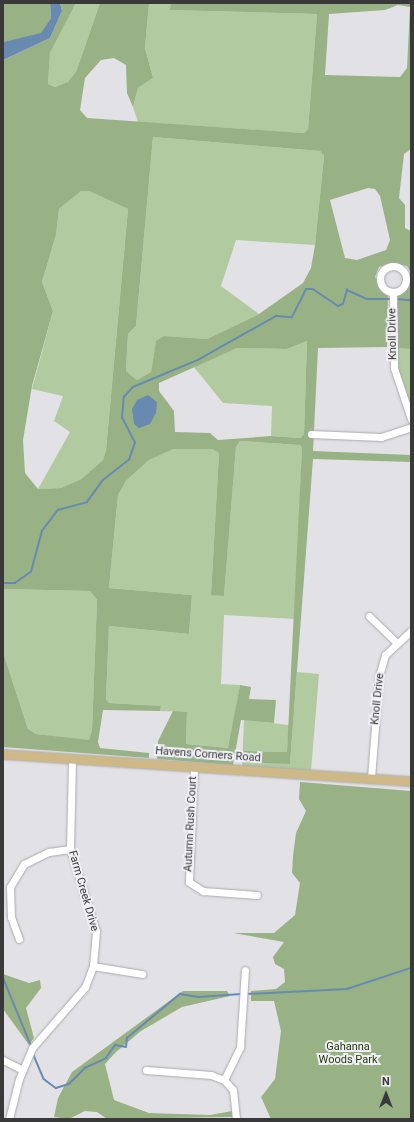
<!DOCTYPE html>
<style>
body{margin:0}
#map{position:relative;width:414px;height:1122px;overflow:hidden;background:#e2e2e6;font-family:Roboto,sans-serif}
div>[style]{position:absolute}
[style*='--x']{left:calc(var(--x)*1px);top:calc(var(--y)*1px);width:calc(var(--w)*1px);rotate:calc(var(--a)*1deg)}
.green>*{inset:0;background:#b2caa0}
.forest>*{inset:0;background:#98b285}
.water>*{inset:0;background:#698ab0}
.stream>*{height:1.5px;margin:-0.75px;padding:0 0.75px;transform-origin:0.75px;border-radius:0.75px;background:#698ab0}
.roads{filter:drop-shadow(0 0 1px #aaaaae) drop-shadow(0 0 1px #aaaaae)}
.minor>*{height:7px;margin:-3.5px;padding:0 3.5px;transform-origin:3.5px;border-radius:3.5px;background:#fff}
.minor>.ring{margin:-3.5px;padding:0;box-sizing:content-box;background:none;border:7px solid #fff;border-radius:50%}
.major>*{height:9px;margin:-4.5px;padding:0 4.5px;transform-origin:4.5px;border-radius:4.5px;background:#ceb888}
span{translate:-50% -50%;white-space:nowrap;text-align:center;line-height:1.15;-webkit-text-stroke:4px #efeff4;paint-order:stroke}
.street-label{font-size:11px;color:#39393a}
.park-label{font-size:11px;color:#243c0a}
.frame{position:absolute;inset:0;border:4px solid #39393a;pointer-events:none}
.north{position:absolute;left:366px;top:1074px;width:40px;height:40px;-webkit-text-stroke:3px #efeff4;paint-order:stroke;rotate:0deg;font-size:11px;font-weight:700;line-height:16px;text-align:center;color:#39393a}
.north::after{content:'';display:block;margin:auto;width:14px;height:18px;background:#39393a;clip-path:polygon(50% 0,100% 100%,50% 72%,0 100%)}
</style>
<div id="map">
<div class="green">
<div style="clip-path:polygon(76px 3px,100px 3px,76px 72px,69px 82px,55px 87px,48px 84px,50px 53px)"></div>
<div style="clip-path:polygon(149px 3px,171px 3px,171px 10px,317px 14px,308px 129px,304px 133px,138px 122px,133px 107px,138px 88px,153px 78px,145px 48px)"></div>
<div style="clip-path:polygon(153px 137px,320px 151px,324px 156px,315px 245px,236px 240px,221px 286px,259px 314px,207px 339px,164px 336px,156px 342px,151px 372px,137px 380px,126px 371px,128px 334px,136px 326px)"></div>
<div style="clip-path:polygon(81px 191px,89px 191px,128px 209px,106px 450px,103px 460px,81px 479px,61px 488px,38px 489px,70px 432px,54px 421px,63px 396px,32px 389px,53px 311px,42px 282px,56px 235px,59px 209px)"></div>
<div style="clip-path:polygon(307px 341px,304px 434px,300px 438px,271px 436px,272px 406px,223px 403px,193px 366px,237px 348px,287px 349px)"></div>
<div style="clip-path:polygon(396px 348px,411px 349px,411px 410px,396px 362px)"></div>
<div style="clip-path:polygon(240px 441px,300px 445px,302px 448px,295px 619px,224px 615px,221px 684px,240px 685px,229px 748px,186px 744px,187px 712px,160px 711px,161px 706px,109px 703px,106px 699px,109px 626px,189px 634px,192px 595px,109px 588px,118px 495px,126px 481px,149px 460px,173px 448px,212px 449px,219px 453px,211px 595px,224px 595px,236px 447px)"></div>
<div style="clip-path:polygon(3px 589px,90px 591px,97px 600px,92px 730px,89px 741px,36px 734px,28px 729px,3px 652px)"></div>
<div style="clip-path:polygon(297px 672px,319px 674px,311px 771px,242px 766px,244px 720px,289px 725px,287px 752px,245px 751px,290px 764px)"></div>
</div>
<div class="forest">
<div style="clip-path:polygon(3px 3px,50px 3px,51px 18px,41px 34px,3px 42px)"></div>
<div style="clip-path:polygon(evenodd,60px 3px,76px 3px,50px 53px,48px 84px,55px 87px,68px 82px,76px 72px,100px 3px,149px 3px,145px 48px,153px 78px,138px 88px,133px 107px,127px 93px,126px 65px,114px 58px,101px 60px,85px 78px,80px 110px,87px 118px,304px 133px,308px 129px,317px 14px,170px 10px,171px 3px,411px 3px,411px 149px,404px 154px,399px 198px,405px 205px,405px 228px,411px 231px,411px 273px,407px 266px,391px 263px,379px 267px,375px 277px,388px 295px,387px 347px,318px 348px,313px 451px,411px 455px,411px 462px,313px 459px,290px 764px,243px 762px,244px 751px,287px 752px,302px 448px,300px 445px,240px 441px,236px 447px,224px 596px,211px 595px,219px 453px,212px 449px,173px 449px,149px 460px,126px 481px,118px 495px,109px 588px,192px 595px,189px 634px,109px 626px,106px 699px,109px 703px,161px 706px,160px 711px,103px 710px,98px 742px,100px 748px,149px 753px,149px 758px,3px 747px,3px 652px,28px 729px,36px 734px,89px 740px,92px 730px,97px 600px,90px 591px,3px 589px,3px 60px,50px 38px,62px 11px,60px 3px,398px 5px,410px 7px,407px 68px,400px 77px,325px 75px,329px 14px,385px 10px,398px 5px,60px 3px,153px 137px,320px 151px,324px 156px,315px 245px,311px 268px,303px 283px,259px 314px,207px 339px,164px 336px,156px 341px,151px 372px,137px 380px,126px 371px,128px 334px,136px 326px,153px 137px,60px 3px,368px 188px,375px 189px,380px 196px,390px 240px,386px 250px,357px 260px,345px 258px,330px 200px,368px 188px,60px 3px,81px 191px,89px 191px,128px 209px,106px 450px,103px 460px,81px 479px,61px 488px,38px 489px,25px 473px,23px 440px,32px 386px,53px 311px,42px 282px,56px 235px,59px 209px,81px 191px,60px 3px,307px 341px,304px 434px,300px 438px,271px 436px,218px 440px,210px 433px,175px 432px,174px 411px,159px 391px,159px 383px,237px 348px,287px 349px,307px 341px)"></div>
<div style="clip-path:polygon(411px 279px,411px 349px,396px 348px,397px 296px)"></div>
<div style="clip-path:polygon(240px 685px,251px 687px,249px 699px,276px 700px,274px 723px,241px 720px,233px 765px,157px 759px,158px 741px,173px 711px,187px 712px,186px 744px,228px 748px)"></div>
<div style="clip-path:polygon(300px 782px,411px 791px,411px 1119px,271px 1119px,261px 1097px,275px 1079px,281px 1031px,274px 1001px,251px 1001px,251px 991px,276px 989px,285px 982px,284px 969px,275px 964px,273px 957px,284px 942px,233px 933px,274px 933px,295px 915px,300px 883px,292px 873px,293px 856px,296px 833px,306px 811px,299px 799px)"></div>
<div style="clip-path:polygon(3px 974px,29px 983px,40px 980px,41px 988px,26px 1008px,34px 1038px,29px 1045px,3px 1009px)"></div>
<div style="clip-path:polygon(183px 991px,227px 991px,230px 996px,182px 1007px,141px 1031px,116px 1052px,105px 1064px,114px 1100px,149px 1113px,210px 1115px,232px 1111px,232px 1117px,107px 1119px,97px 1112px,85px 1111px,69px 1119px,54px 1117px,58px 1098px,72px 1072px)"></div>
</div>
<div class="water">
<div style="clip-path:polygon(50px 3px,60px 3px,62px 11px,50px 38px,3px 60px,3px 42px,41px 33px,51px 18px)"></div>
<div style="clip-path:polygon(148px 395px,157px 402px,156px 413px,150px 424px,139px 428px,134px 424px,132px 409px,137px 400px)"></div>
</div>
<div class="stream">
<div style="--x:395;--y:299;--w:16;--a:4"></div>
<div style="--x:3;--y:583;--w:12;--a:0"></div>
<div style="--x:15;--y:583;--w:19;--a:-35"></div>
<div style="--x:31;--y:572;--w:42;--a:-75"></div>
<div style="--x:42;--y:531;--w:26;--a:-53"></div>
<div style="--x:58;--y:510;--w:30;--a:-15"></div>
<div style="--x:87;--y:502;--w:27;--a:-54"></div>
<div style="--x:103;--y:480;--w:33;--a:-38"></div>
<div style="--x:129;--y:460;--w:18;--a:-71"></div>
<div style="--x:135;--y:443;--w:28;--a:-117"></div>
<div style="--x:122;--y:418;--w:21;--a:-85"></div>
<div style="--x:124;--y:397;--w:13;--a:-48"></div>
<div style="--x:133;--y:387;--w:70;--a:-22.6"></div>
<div style="--x:198;--y:360;--w:90;--a:-29.4"></div>
<div style="--x:276;--y:316;--w:16;--a:4"></div>
<div style="--x:292;--y:317;--w:31;--a:-63"></div>
<div style="--x:306;--y:289;--w:7;--a:0"></div>
<div style="--x:313;--y:289;--w:30;--a:34"></div>
<div style="--x:338;--y:306;--w:5;--a:-22"></div>
<div style="--x:343;--y:304;--w:15;--a:-74"></div>
<div style="--x:347;--y:290;--w:22;--a:24"></div>
<div style="--x:367;--y:299;--w:24;--a:0"></div>
<div style="--x:3;--y:977;--w:74;--a:67.6"></div>
<div style="--x:247;--y:994;--w:100;--a:-2.9"></div>
<div style="--x:347;--y:989;--w:67;--a:-18.2"></div>
<div style="--x:33;--y:1053;--w:28;--a:67"></div>
<div style="--x:44;--y:1079;--w:15;--a:37"></div>
<div style="--x:56;--y:1088;--w:14;--a:-17"></div>
<div style="--x:69;--y:1084;--w:23;--a:-45"></div>
<div style="--x:85;--y:1068;--w:23;--a:-25"></div>
<div style="--x:106;--y:1058;--w:16;--a:-55"></div>
<div style="--x:115;--y:1045;--w:11;--a:10"></div>
<div style="--x:126;--y:1047;--w:9;--a:-84"></div>
<div style="--x:127;--y:1038;--w:69;--a:-39.7"></div>
<div style="--x:180;--y:994;--w:19;--a:9"></div>
<div style="--x:199;--y:997;--w:42;--a:-4.1"></div>
</div>
<div class="roads">
<div class="minor">
<div class="ring" style="left:380px;top:266px;width:19px;height:19px"></div>
<div style="--x:393;--y:294;--w:74;--a:89.2"></div>
<div style="--x:394;--y:368;--w:54;--a:71.6"></div>
<div style="--x:311;--y:434;--w:70;--a:2.5"></div>
<div style="--x:381;--y:437;--w:32;--a:-18"></div>
<div style="--x:369;--y:616;--w:37;--a:44"></div>
<div style="--x:194;--y:767;--w:115;--a:92.5"></div>
<div style="--x:189;--y:882;--w:17;--a:33"></div>
<div style="--x:203;--y:891;--w:54;--a:4.2"></div>
<div style="--x:371;--y:778;--w:102;--a:-85.5"></div>
<div style="--x:379;--y:676;--w:22;--a:-74"></div>
<div style="--x:385;--y:655;--w:35;--a:-43"></div>
<div style="--x:19;--y:939;--w:23;--a:-110"></div>
<div style="--x:11;--y:917;--w:30;--a:-92"></div>
<div style="--x:10;--y:887;--w:27;--a:-59"></div>
<div style="--x:24;--y:864;--w:28;--a:-26"></div>
<div style="--x:49;--y:852;--w:21;--a:-8"></div>
<div style="--x:93;--y:966;--w:50;--a:9.3"></div>
<div style="--x:3;--y:1060;--w:22;--a:27"></div>
<div style="--x:146;--y:1070;--w:65;--a:4.4"></div>
<div style="--x:211;--y:1075;--w:14;--a:21"></div>
<div style="--x:224;--y:1080;--w:13;--a:48"></div>
<div style="--x:233;--y:1090;--w:29;--a:84"></div>
<div style="--x:224;--y:1080;--w:37;--a:-64"></div>
<div style="--x:240;--y:1047;--w:77;--a:-86.3"></div>
<div style="--x:9;--y:1119;--w:41;--a:-76"></div>
<div style="--x:19;--y:1079;--w:34;--a:-67"></div>
<div style="--x:32;--y:1048;--w:81;--a:-49"></div>
<div style="--x:85;--y:987;--w:22;--a:-69"></div>
<div style="--x:93;--y:966;--w:35;--a:-85"></div>
<div style="--x:96;--y:931;--w:86;--a:-107.6"></div>
<div style="--x:70;--y:849;--w:90;--a:-88.7"></div>
</div>
<div class="major">
<div style="--x:3;--y:754;--w:409;--a:3.8"></div>
</div>
</div>
<div class="street-label">
<span style="left:393px;top:334px;rotate:-91deg">Knoll Drive</span>
<span style="left:378px;top:699px;rotate:-84deg">Knoll Drive</span>
<span style="left:208px;top:755px;rotate:4deg">Havens Corners Road</span>
<span style="left:191px;top:824px;rotate:-87deg">Autumn Rush Court</span>
<span style="left:83px;top:891px;rotate:74deg">Farm Creek Drive</span>
</div>
<div class="park-label">
<span style="left:348px;top:1054px">Gahanna<br>Woods Park</span>
</div>
<div class="frame"></div>
<div class="north">N</div>
</div>
